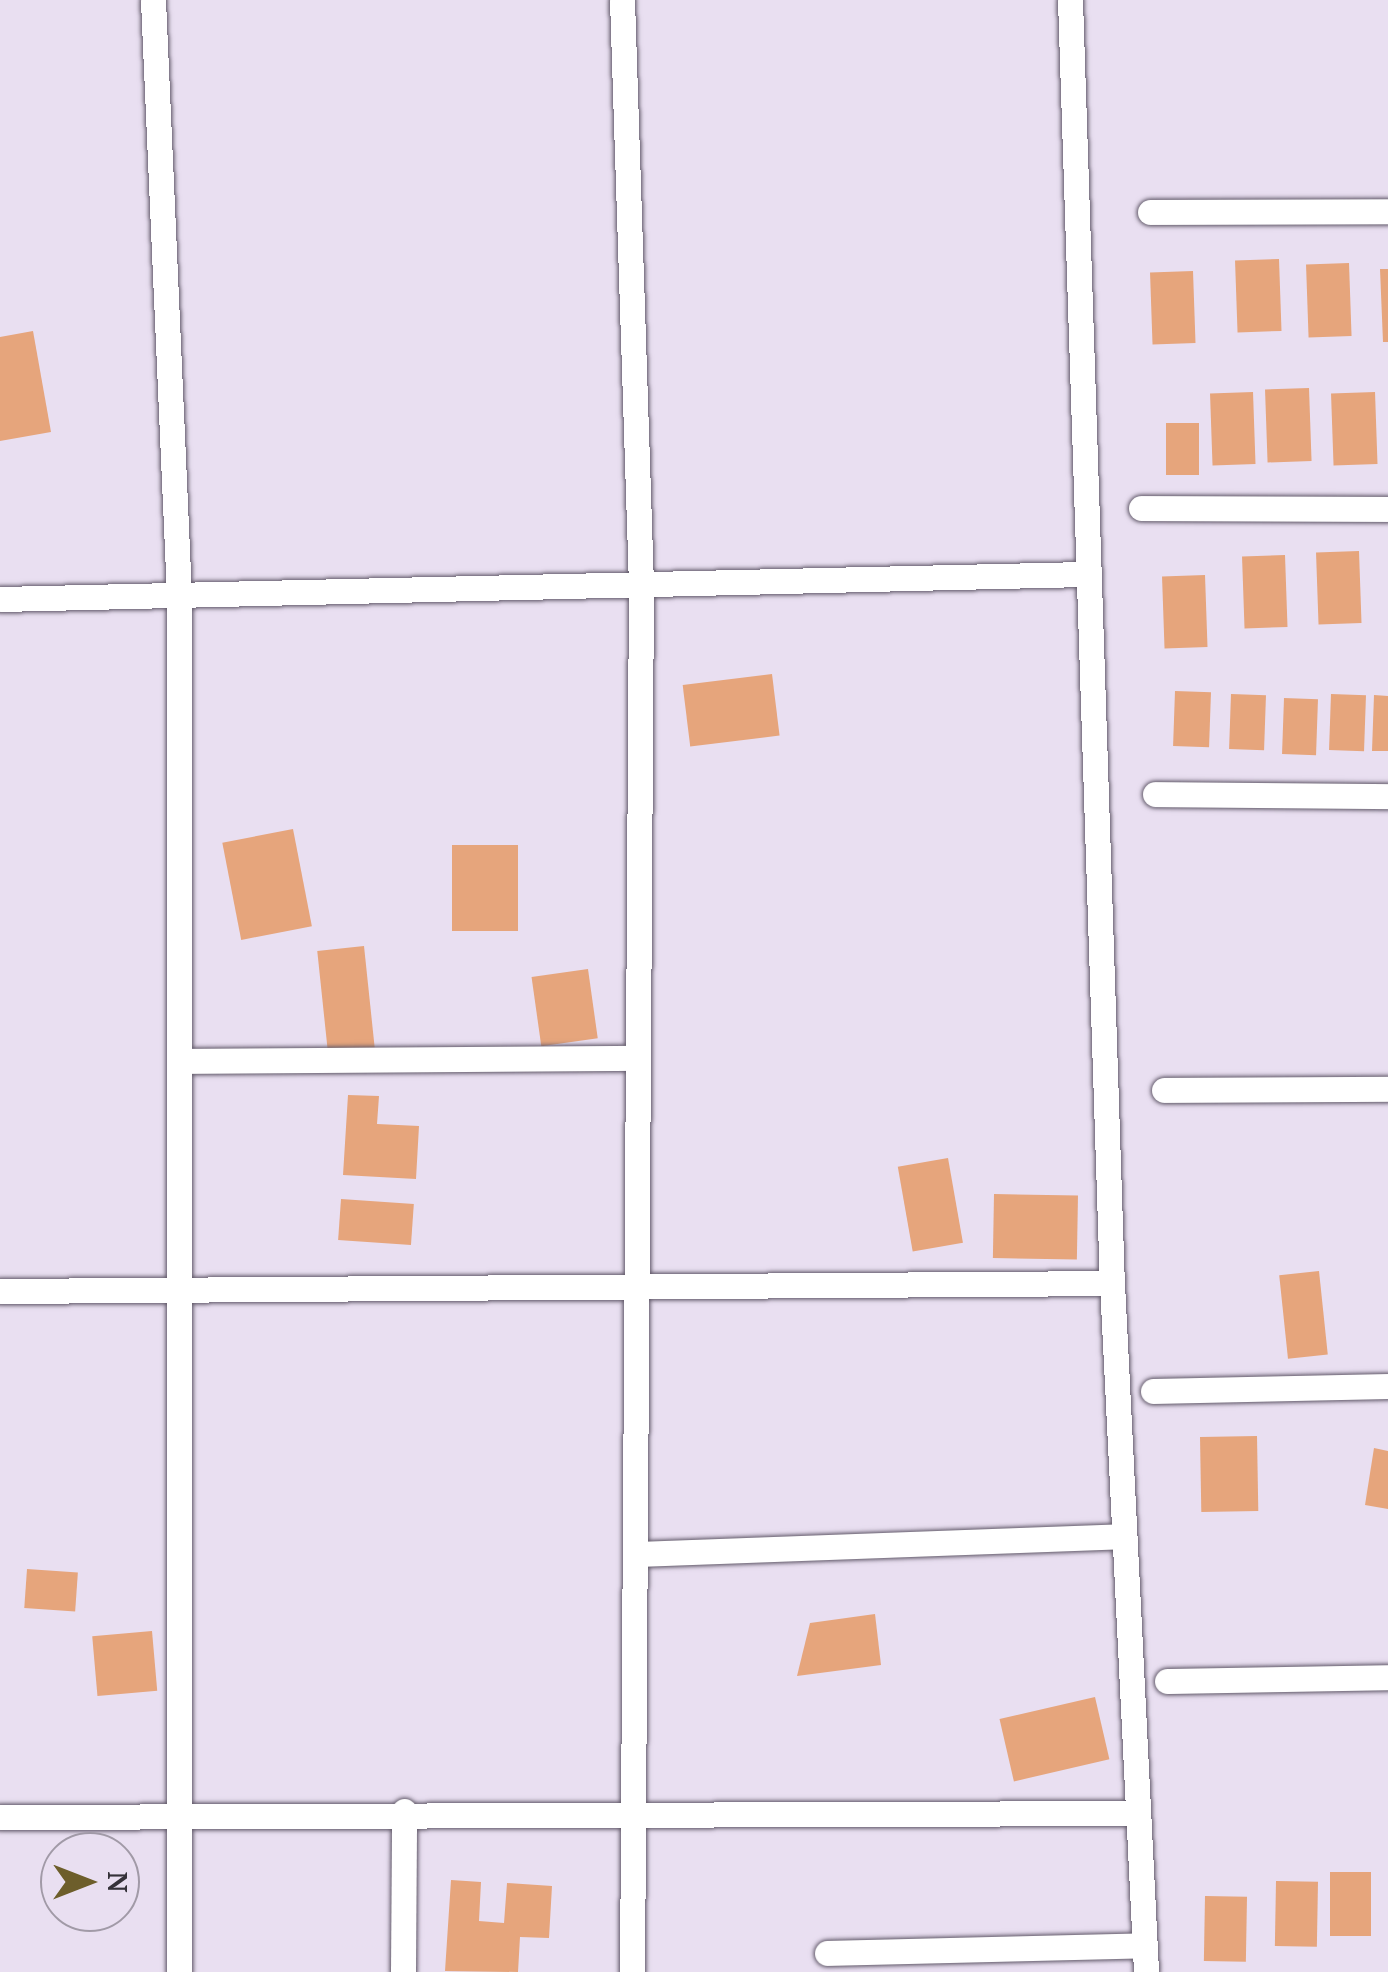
<!DOCTYPE html>
<style>
body{margin:0}
#map{position:relative;width:1388px;height:1972px;overflow:hidden;background:#e9dff1;font-family:"PT Serif",serif}
div>[style]{position:absolute}
[style*='--x']{left:calc(var(--x)*1px);top:calc(var(--y)*1px);width:calc(var(--w)*1px);rotate:calc(var(--a)*1deg)}
.building>*{inset:0;background:#e6a57c;transform-origin:0 0}
.roads{filter:drop-shadow(0 0 2px #625a6a) drop-shadow(0 0 2px #625a6a)}
.minor>*{height:25px;margin:-12.5px;padding:0 12.5px;transform-origin:12.5px;border-radius:12.5px;background:#fff}
span{translate:-50% -50%;white-space:nowrap;text-align:center;line-height:1.15;-webkit-text-stroke:8px #e9dff1;paint-order:stroke}
.north{position:absolute;left:40px;top:1832px;width:100px;height:100px;box-sizing:border-box;background:#e9dff1;border:2px solid #a19aa7;border-radius:50%;rotate:90deg;font-size:28px;font-weight:700;line-height:40px;text-align:center;color:#353239}
.north::after{content:'';display:block;margin:auto;width:35px;height:45px;background:#6d5e2b;clip-path:polygon(50% 0,100% 100%,50% 72%,0 100%)}
</style>
<div id="map">
<div class="building">
<div style="left:1279px;top:259px;width:72px;height:44px;rotate:88deg"></div>
<div style="left:1349px;top:263px;width:73px;height:43px;rotate:88deg"></div>
<div style="clip-path:polygon(1380px 269px,1388px 269px,1388px 342px,1383px 342px)"></div>
<div style="left:1193px;top:271px;width:72px;height:43px;rotate:88deg"></div>
<div style="clip-path:polygon(33px 331px,51px 432px,0 441px,0 337px)"></div>
<div style="left:1309px;top:388px;width:73px;height:44px;rotate:88deg"></div>
<div style="left:1253px;top:392px;width:72px;height:43px;rotate:88deg"></div>
<div style="left:1375px;top:392px;width:72px;height:44px;rotate:88deg"></div>
<div style="left:1166px;top:423px;width:33px;height:52px"></div>
<div style="left:1359px;top:551px;width:72px;height:43px;rotate:88deg"></div>
<div style="left:1285px;top:555px;width:72px;height:43px;rotate:88deg"></div>
<div style="left:1205px;top:575px;width:72px;height:43px;rotate:88deg"></div>
<div style="left:772px;top:674px;width:62px;height:90px;rotate:83deg"></div>
<div style="left:1175px;top:691px;width:36px;height:55px;rotate:2deg"></div>
<div style="left:1231px;top:694px;width:35px;height:55px;rotate:2deg"></div>
<div style="left:1331px;top:694px;width:35px;height:56px;rotate:2deg"></div>
<div style="clip-path:polygon(1374px 695px,1388px 696px,1388px 751px,1372px 751px)"></div>
<div style="left:1284px;top:698px;width:34px;height:56px;rotate:2deg"></div>
<div style="left:293px;top:829px;width:99px;height:72px;rotate:79deg"></div>
<div style="left:452px;top:845px;width:66px;height:86px"></div>
<div style="left:364px;top:946px;width:103px;height:47px;rotate:84deg"></div>
<div style="left:588px;top:969px;width:70px;height:57px;rotate:82deg"></div>
<div style="clip-path:polygon(348px 1095px,379px 1096px,377px 1124px,419px 1126px,416px 1179px,343px 1175px)"></div>
<div style="left:948px;top:1158px;width:86px;height:51px;rotate:80deg"></div>
<div style="left:994px;top:1194px;width:84px;height:64px;rotate:1deg"></div>
<div style="left:341px;top:1199px;width:73px;height:41px;rotate:4deg"></div>
<div style="left:1319px;top:1271px;width:84px;height:40px;rotate:84deg"></div>
<div style="left:1257px;top:1436px;width:75px;height:57px;rotate:89deg"></div>
<div style="clip-path:polygon(1374px 1448px,1388px 1451px,1388px 1509px,1365px 1505px)"></div>
<div style="left:27px;top:1569px;width:51px;height:39px;rotate:4deg"></div>
<div style="clip-path:polygon(875px 1614px,881px 1665px,797px 1676px,810px 1623px)"></div>
<div style="left:152px;top:1631px;width:60px;height:60px;rotate:85deg"></div>
<div style="left:1095px;top:1697px;width:64px;height:98px;rotate:77deg"></div>
<div style="left:1330px;top:1872px;width:41px;height:64px"></div>
<div style="clip-path:polygon(451px 1880px,481px 1882px,479px 1921px,504px 1923px,507px 1883px,552px 1886px,549px 1938px,520px 1937px,518px 1972px,445px 1971px)"></div>
<div style="left:1276px;top:1881px;width:42px;height:65px;rotate:1deg"></div>
<div style="left:1205px;top:1896px;width:42px;height:65px;rotate:1deg"></div>
</div>
<div class="roads">
<div class="minor">
<div style="--x:153;--y:0;--w:596;--a:87.5"></div>
<div style="--x:179;--y:595;--w:1377;--a:90"></div>
<div style="--x:622;--y:0;--w:584;--a:88.14"></div>
<div style="--x:641;--y:584;--w:1388;--a:90.37"></div>
<div style="--x:1070;--y:0;--w:1284;--a:88.13"></div>
<div style="--x:1112;--y:1283;--w:690;--a:87.17"></div>
<div style="--x:1150;--y:212;--w:238;--a:-0.2"></div>
<div style="--x:1141;--y:508;--w:247;--a:0.2"></div>
<div style="--x:0;--y:599;--w:1088;--a:-1.32"></div>
<div style="--x:1155;--y:794;--w:233;--a:0.5"></div>
<div style="--x:182;--y:1061;--w:456;--a:-0.4"></div>
<div style="--x:1164;--y:1090;--w:224;--a:-0.3"></div>
<div style="--x:0;--y:1291;--w:1112;--a:-0.41"></div>
<div style="--x:1153;--y:1391;--w:235;--a:-1.2"></div>
<div style="--x:636;--y:1554;--w:487;--a:-2.1"></div>
<div style="--x:1167;--y:1681;--w:221;--a:-1"></div>
<div style="--x:0;--y:1817;--w:1137;--a:-0.2"></div>
<div style="--x:827;--y:1953;--w:318;--a:-1.4"></div>
<div style="--x:403;--y:1972;--w:161;--a:-89.6"></div>
</div>
</div>
<div class="north">N</div>
</div>
